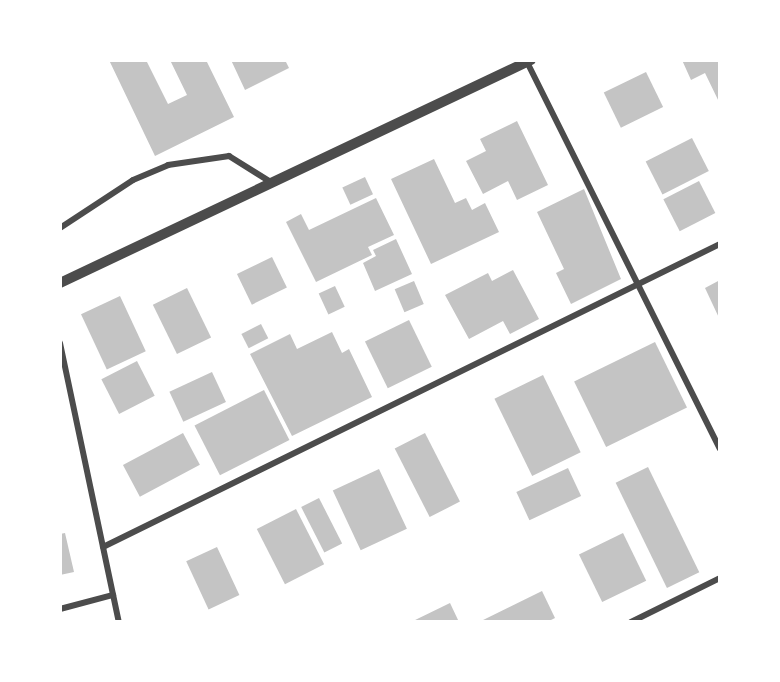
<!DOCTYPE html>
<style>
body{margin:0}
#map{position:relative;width:780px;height:682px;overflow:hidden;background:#fff;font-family:"Nunito Sans",sans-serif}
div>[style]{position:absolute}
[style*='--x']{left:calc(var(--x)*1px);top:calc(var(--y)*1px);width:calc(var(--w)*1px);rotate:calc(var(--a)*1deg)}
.building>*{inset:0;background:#c4c4c4;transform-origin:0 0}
.minor>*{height:6px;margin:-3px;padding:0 3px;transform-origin:3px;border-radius:3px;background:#4c4c4c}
.tertiary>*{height:10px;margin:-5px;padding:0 5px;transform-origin:5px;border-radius:5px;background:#4c4c4c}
span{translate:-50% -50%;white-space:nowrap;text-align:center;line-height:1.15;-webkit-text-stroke:4.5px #fff;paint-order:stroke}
.frame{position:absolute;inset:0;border:62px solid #fff;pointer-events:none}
</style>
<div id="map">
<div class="building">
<div style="clip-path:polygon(109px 60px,146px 60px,168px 104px,187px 95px,170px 60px,206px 60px,234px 117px,155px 156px)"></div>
<div style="clip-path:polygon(231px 60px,285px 60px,289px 68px,245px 90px)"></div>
<div style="clip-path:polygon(682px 60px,720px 60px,720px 104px,705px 73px,691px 80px)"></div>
<div style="left:646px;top:72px;width:39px;height:47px;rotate:64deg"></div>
<div style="clip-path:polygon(517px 121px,548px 185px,517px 200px,508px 181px,483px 194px,466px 161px,486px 151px,480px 139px)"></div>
<div style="left:692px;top:138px;width:37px;height:52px;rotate:63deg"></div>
<div style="clip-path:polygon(434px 159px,455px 203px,466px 198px,472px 210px,485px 203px,499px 232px,431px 264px,391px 179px)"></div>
<div style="left:365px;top:177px;width:19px;height:25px;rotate:65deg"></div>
<div style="left:699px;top:181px;width:36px;height:40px;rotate:63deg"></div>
<div style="clip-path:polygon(584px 189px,621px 279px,571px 304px,556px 273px,564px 269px,537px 212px)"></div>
<div style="clip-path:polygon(376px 198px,394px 235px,368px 247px,372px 255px,316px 282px,286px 222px,301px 214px,309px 230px)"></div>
<div style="clip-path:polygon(396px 239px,412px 274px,375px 291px,363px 263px,376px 256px,373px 250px)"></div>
<div style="left:272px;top:257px;width:34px;height:39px;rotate:64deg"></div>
<div style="clip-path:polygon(513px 270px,539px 319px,510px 334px,503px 321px,469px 339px,445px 295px,488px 273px,492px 281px)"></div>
<div style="clip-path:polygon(720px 280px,720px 320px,705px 288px)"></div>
<div style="left:414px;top:281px;width:25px;height:21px;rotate:67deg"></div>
<div style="left:335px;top:286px;width:23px;height:18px;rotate:65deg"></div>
<div style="left:187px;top:288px;width:55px;height:38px;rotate:64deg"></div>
<div style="left:120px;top:296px;width:61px;height:43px;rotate:65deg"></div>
<div style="left:409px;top:320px;width:52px;height:49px;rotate:64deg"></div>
<div style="left:261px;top:324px;width:16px;height:22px;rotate:63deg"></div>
<div style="clip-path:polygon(332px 332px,342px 353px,349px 349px,372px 397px,292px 436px,250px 354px,290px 334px,297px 349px)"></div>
<div style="left:655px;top:342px;width:73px;height:90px;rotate:64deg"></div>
<div style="left:137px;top:361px;width:39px;height:40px;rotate:63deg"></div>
<div style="left:212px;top:372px;width:33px;height:47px;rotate:65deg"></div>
<div style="left:543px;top:375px;width:86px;height:54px;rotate:64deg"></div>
<div style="left:264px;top:390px;width:56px;height:78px;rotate:63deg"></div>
<div style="left:183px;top:433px;width:36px;height:68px;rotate:62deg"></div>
<div style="left:425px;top:433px;width:77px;height:34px;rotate:63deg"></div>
<div style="left:648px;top:467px;width:117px;height:36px;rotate:64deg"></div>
<div style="left:568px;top:468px;width:31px;height:57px;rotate:65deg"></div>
<div style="left:379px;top:469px;width:66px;height:51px;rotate:65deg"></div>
<div style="left:319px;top:498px;width:51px;height:20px;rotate:63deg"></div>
<div style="left:296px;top:509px;width:62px;height:44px;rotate:63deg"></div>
<div style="clip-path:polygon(65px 533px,74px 572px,60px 575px,60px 534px)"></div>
<div style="left:623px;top:533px;width:53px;height:49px;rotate:64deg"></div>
<div style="left:217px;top:547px;width:53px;height:34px;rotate:65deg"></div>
<div style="clip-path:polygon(542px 591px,555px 618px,547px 622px,479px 622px)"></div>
<div style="clip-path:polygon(450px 603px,459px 622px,411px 622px)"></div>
</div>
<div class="minor">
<div style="--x:527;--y:62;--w:432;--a:63.5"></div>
<div style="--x:60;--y:228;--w:87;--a:-33.3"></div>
<div style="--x:133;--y:180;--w:38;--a:-23"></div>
<div style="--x:168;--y:165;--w:62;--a:-8.4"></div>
<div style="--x:229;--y:156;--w:47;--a:32"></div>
<div style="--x:60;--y:343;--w:285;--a:78.1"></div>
<div style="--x:103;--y:547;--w:687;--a:-26.16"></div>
<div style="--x:60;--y:609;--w:55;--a:-14.8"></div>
<div style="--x:631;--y:622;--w:99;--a:-26.3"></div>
</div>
<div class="tertiary">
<div style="--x:60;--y:283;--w:521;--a:-25.34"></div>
</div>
<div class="frame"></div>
</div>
